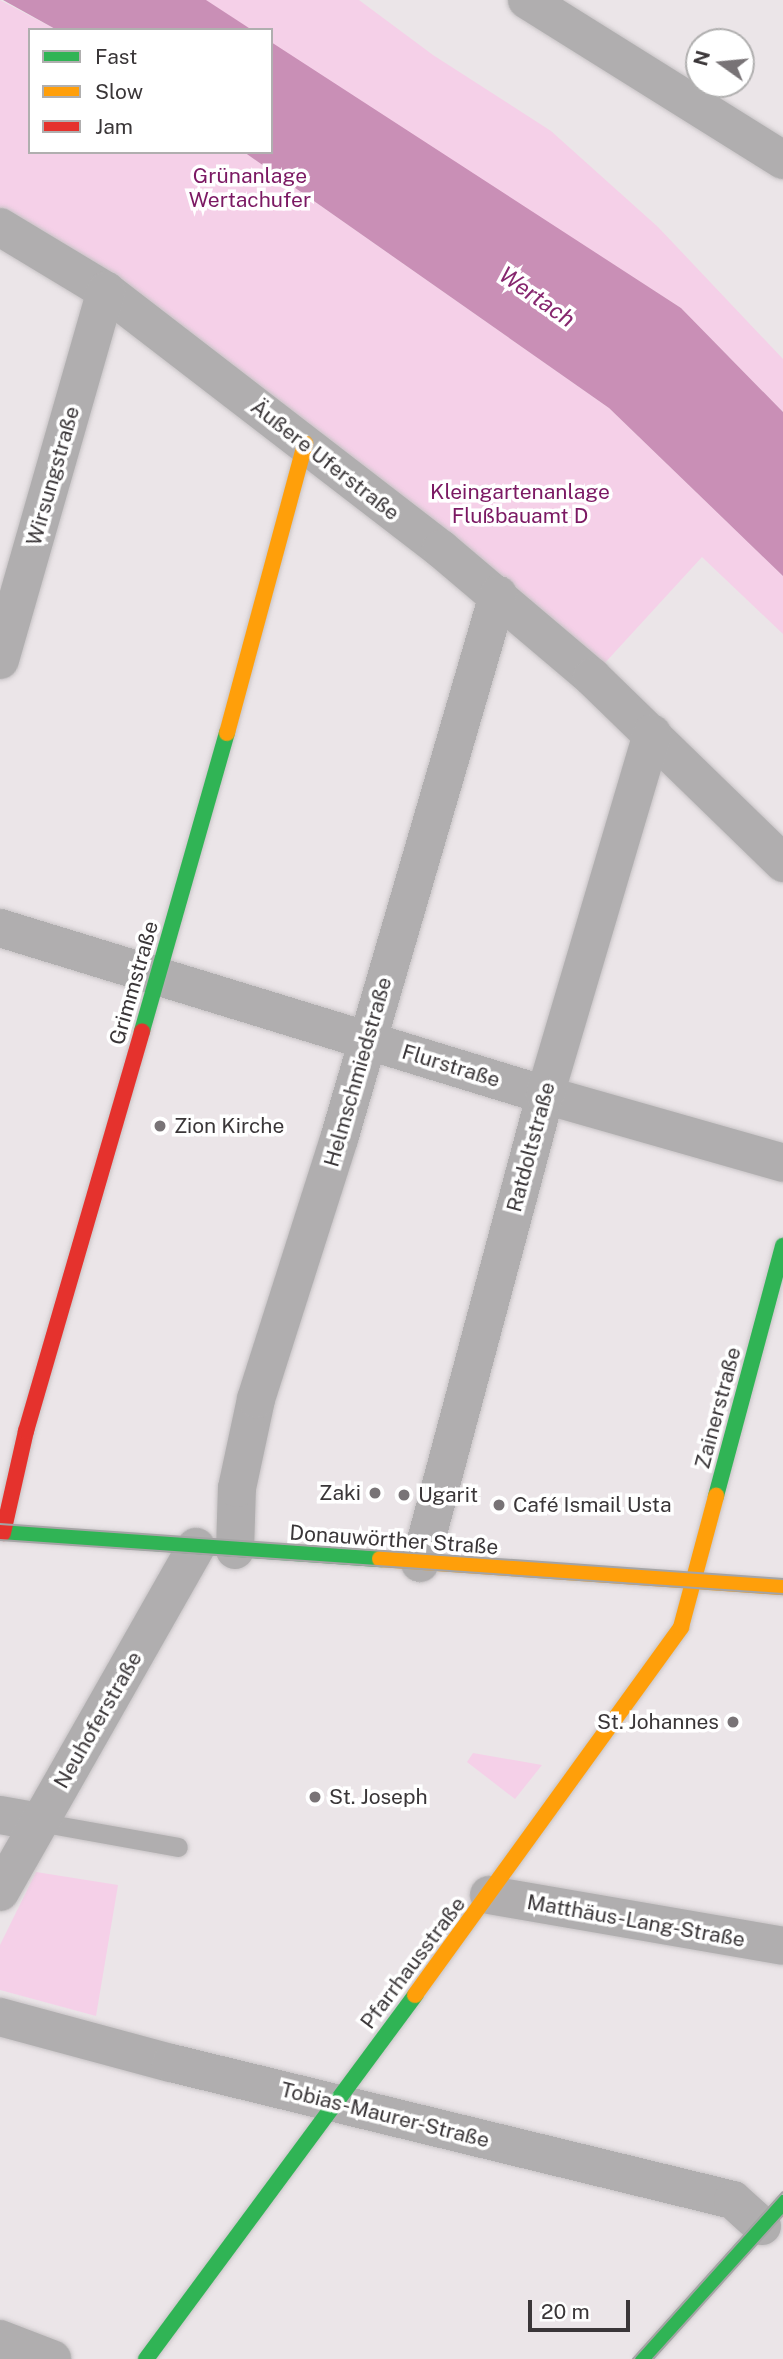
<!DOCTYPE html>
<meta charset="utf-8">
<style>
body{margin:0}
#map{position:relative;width:783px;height:2359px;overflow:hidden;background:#ebe5e8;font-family:"Public Sans",sans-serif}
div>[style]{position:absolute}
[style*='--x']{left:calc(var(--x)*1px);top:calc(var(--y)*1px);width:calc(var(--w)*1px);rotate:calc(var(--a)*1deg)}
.green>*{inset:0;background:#f5d0e8}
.water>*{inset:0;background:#c98fb6}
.roads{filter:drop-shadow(0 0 2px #c7c3c5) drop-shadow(0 0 2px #c7c3c5)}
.lane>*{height:19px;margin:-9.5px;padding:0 9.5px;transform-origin:9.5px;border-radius:9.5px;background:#b0aeaf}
.street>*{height:38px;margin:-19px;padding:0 19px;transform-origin:19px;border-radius:19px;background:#b0aeaf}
.fast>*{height:16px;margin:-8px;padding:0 8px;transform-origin:8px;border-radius:8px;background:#30b455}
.slow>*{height:16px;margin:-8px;padding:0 8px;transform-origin:8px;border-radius:8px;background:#ff9f0a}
.jam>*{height:16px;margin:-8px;padding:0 8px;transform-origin:8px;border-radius:8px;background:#e5322d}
.tram>*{height:2px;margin:-1px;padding:0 1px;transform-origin:1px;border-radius:1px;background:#a5a4a5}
.dots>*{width:19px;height:19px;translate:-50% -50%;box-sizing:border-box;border:4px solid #fff;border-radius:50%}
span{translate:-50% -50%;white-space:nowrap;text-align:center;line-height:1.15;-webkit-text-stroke:7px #fff;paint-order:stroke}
.park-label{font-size:21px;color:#7b1963}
.street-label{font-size:21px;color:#3a3638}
.poi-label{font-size:21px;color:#3a3638}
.left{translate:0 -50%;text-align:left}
.right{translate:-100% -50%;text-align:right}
.water-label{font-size:23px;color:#86266e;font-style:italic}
.legend{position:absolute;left:28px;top:28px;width:245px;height:126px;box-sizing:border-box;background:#fff;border:2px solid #b0afaf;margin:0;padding:9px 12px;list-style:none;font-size:21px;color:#3a3638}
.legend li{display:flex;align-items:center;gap:14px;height:35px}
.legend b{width:35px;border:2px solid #b0afaf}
.north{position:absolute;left:685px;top:28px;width:70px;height:70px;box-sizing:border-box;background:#fff;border:2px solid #b0afaf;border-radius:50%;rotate:285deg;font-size:19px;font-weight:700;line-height:28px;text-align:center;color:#3a3638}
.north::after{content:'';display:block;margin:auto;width:24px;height:32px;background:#787376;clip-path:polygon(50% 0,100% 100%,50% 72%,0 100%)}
.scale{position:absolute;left:528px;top:2300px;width:102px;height:32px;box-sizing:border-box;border:4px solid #3a3638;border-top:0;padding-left:9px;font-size:21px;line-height:24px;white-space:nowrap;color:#3a3638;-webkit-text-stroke:5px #fff;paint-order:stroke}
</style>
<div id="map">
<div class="green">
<div style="clip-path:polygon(0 0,57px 30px,30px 30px,30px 152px,244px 152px,609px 408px,783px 576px,783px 634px,702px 557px,592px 677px,0 227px)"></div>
<div style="clip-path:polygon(197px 0,359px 0,433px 55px,551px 131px,658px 227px,783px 359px,783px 412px,681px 308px,271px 45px,271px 30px,246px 30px)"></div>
<div style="clip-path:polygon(473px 1753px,542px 1765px,515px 1799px,467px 1762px)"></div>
<div style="clip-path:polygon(36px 1872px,118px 1885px,96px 2016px,0 1990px,0 1945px)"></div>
</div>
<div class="water">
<div style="clip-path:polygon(3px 0,206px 0,252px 30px,57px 30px)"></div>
<div style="clip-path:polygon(271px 42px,681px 308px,783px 412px,783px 576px,609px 408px,244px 152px,271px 152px)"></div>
</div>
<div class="roads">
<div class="lane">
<div style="--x:39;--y:1822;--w:141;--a:10.2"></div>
</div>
<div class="street">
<div style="--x:527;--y:0;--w:302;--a:32"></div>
<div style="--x:0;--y:227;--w:124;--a:31.1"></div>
<div style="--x:106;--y:291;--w:423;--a:37.6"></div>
<div style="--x:441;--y:549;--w:198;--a:40.3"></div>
<div style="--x:592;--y:677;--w:267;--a:44.2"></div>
<div style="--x:0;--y:660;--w:384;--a:-74"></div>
<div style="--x:0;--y:928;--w:570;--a:17.04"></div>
<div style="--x:545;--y:1095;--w:248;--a:15.9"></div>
<div style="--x:235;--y:1550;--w:62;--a:-88.2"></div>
<div style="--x:237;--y:1488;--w:91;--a:-77.9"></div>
<div style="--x:256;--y:1399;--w:273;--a:-72.3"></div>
<div style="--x:339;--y:1139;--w:567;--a:-73.71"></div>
<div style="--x:420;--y:1563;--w:484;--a:-75"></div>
<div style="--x:545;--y:1095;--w:377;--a:-73.5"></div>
<div style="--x:0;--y:1815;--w:40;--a:10"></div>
<div style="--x:0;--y:1892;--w:397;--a:-60.4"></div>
<div style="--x:489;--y:1895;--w:298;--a:9.8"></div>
<div style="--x:0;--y:2017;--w:177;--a:15.1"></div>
<div style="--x:171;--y:2063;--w:578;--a:13.7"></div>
<div style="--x:733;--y:2200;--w:39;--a:42"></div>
<div style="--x:0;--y:2339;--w:56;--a:21"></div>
</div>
<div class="fast">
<div style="--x:142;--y:1031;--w:310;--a:-74.1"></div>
<div style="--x:716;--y:1496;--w:259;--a:-75"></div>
<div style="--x:0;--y:1532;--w:381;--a:4.1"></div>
<div style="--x:146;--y:2359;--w:453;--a:-53.5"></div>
<div style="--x:643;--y:2359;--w:210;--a:-48.1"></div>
</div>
<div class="slow">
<div style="--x:227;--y:733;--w:300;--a:-74.9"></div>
<div style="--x:380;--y:1559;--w:404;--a:4"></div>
<div style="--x:415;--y:1995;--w:454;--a:-54.1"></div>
<div style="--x:681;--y:1627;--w:136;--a:-75"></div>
</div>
<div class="jam">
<div style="--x:3;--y:1533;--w:105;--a:-77.3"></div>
<div style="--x:26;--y:1431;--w:416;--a:-73.8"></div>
</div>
</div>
<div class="tram">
<div style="--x:0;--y:1524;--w:785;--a:4.02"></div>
<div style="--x:0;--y:1540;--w:785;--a:3.95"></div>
<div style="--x:633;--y:2359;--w:224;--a:-48.1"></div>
<div style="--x:653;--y:2359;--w:194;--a:-47.9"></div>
</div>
<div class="dots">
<div style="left:160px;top:1126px;background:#787376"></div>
<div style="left:375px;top:1493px;background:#787376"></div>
<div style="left:404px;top:1495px;background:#787376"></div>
<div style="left:499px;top:1505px;background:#787376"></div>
<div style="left:733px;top:1722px;background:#787376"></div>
<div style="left:315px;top:1797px;background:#787376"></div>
</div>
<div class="park-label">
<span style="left:250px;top:188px">Grünanlage<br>Wertachufer</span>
<span style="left:520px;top:504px">Kleingartenanlage<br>Flußbauamt D</span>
</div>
<div class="street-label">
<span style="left:325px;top:460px;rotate:38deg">Äußere Uferstraße</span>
<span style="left:53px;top:476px;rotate:-74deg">Wirsungstraße</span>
<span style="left:134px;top:983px;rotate:-74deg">Grimmstraße</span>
<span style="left:451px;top:1066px;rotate:17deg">Flurstraße</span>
<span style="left:358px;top:1072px;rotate:-74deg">Helmschmiedstraße</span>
<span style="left:531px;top:1147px;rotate:-75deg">Ratdoltstraße</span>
<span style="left:718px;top:1408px;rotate:-75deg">Zainerstraße</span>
<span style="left:394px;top:1540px;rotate:4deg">Donauwörther Straße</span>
<span style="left:98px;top:1720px;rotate:-60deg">Neuhoferstraße</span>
<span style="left:636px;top:1921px;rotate:10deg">Matthäus-Lang-Straße</span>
<span style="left:413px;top:1963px;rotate:-53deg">Pfarrhausstraße</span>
<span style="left:385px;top:2115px;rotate:14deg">Tobias-Maurer-Straße</span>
</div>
<div class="poi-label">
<span class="left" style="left:174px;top:1126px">Zion Kirche</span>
<span class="right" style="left:361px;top:1493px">Zaki</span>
<span class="left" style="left:418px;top:1495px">Ugarit</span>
<span class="left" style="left:513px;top:1505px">Café Ismail Usta</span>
<span class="right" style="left:719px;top:1722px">St. Johannes</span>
<span class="left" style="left:329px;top:1797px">St. Joseph</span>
</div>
<div class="water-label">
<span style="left:537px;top:297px;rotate:35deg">Wertach</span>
</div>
<ul class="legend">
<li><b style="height:9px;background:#30b455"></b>Fast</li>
<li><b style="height:9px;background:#ff9f0a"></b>Slow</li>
<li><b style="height:9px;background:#e5322d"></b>Jam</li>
</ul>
<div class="north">N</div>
<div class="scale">20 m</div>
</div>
